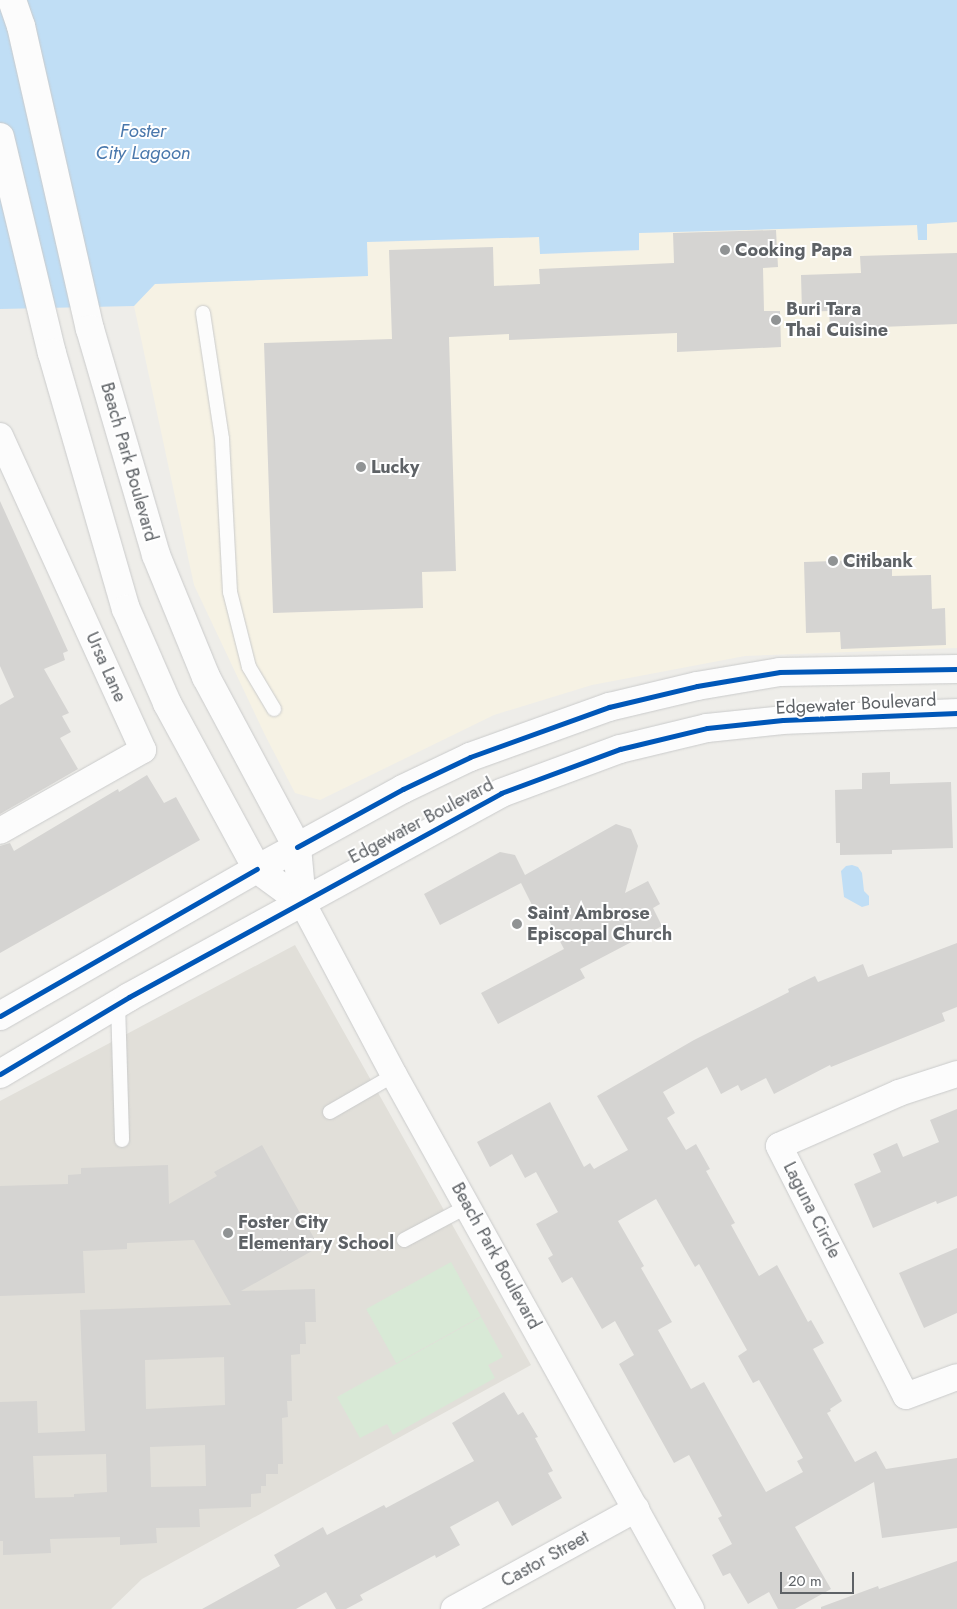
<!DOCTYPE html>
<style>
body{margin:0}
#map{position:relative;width:957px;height:1609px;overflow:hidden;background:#eeede9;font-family:Jost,sans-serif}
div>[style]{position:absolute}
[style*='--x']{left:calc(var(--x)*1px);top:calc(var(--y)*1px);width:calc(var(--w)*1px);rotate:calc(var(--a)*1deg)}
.commercial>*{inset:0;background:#f6f2e4}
.education>*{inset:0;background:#e1dfd9}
.green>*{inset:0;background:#d8e9d6;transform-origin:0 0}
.water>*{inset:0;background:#c0def5}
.building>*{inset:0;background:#d5d4d2}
.roads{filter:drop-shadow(0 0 1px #cacbcb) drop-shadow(0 0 1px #cacbcb)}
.lane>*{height:14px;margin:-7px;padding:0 7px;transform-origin:7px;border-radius:7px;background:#fcfcfc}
.street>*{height:26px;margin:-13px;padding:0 13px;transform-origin:13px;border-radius:13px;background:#fcfcfc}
.secondary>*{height:28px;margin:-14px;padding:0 14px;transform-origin:14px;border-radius:14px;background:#fcfcfc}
.cycleway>*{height:5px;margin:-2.5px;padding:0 2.5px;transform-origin:2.5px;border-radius:2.5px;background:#0057b8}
.dots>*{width:14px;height:14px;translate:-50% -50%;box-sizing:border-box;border:2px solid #fff;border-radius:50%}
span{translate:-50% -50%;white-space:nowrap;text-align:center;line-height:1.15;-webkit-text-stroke:4px #fff;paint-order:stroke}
.poi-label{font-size:18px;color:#5e6266;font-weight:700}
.left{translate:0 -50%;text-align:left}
.street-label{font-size:18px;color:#5e6266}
.water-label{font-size:19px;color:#4a78ac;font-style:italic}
.scale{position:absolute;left:780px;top:1572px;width:74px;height:22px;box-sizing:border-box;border:2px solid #5e6266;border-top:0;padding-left:6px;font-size:15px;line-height:18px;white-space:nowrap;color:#5e6266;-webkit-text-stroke:4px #fff;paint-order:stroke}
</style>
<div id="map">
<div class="commercial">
<div style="clip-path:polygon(957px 222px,957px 648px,745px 656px,592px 685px,494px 715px,320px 800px,295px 793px,265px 735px,194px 585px,134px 306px,154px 284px,368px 276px,367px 242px,540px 237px,540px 254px,639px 251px,638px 233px,918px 225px,919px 240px,926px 240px,927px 224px)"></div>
</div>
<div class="education">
<div style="clip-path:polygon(295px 945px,531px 1365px,142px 1579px,111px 1609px,0 1609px,0 1101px)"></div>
</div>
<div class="green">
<div style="left:451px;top:1262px;width:62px;height:97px;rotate:61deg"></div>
<div style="clip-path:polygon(481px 1317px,503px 1357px,488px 1365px,495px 1378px,393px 1435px,387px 1424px,360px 1438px,337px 1397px)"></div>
</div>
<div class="water">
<div style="clip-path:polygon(0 0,957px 0,957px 222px,927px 224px,927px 240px,918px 240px,917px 225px,639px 233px,639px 250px,540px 254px,539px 237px,367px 242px,368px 276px,155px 284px,134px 306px,0 309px)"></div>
<div style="clip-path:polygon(852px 865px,858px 867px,862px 873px,864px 891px,869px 896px,869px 905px,862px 907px,844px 897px,841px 871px,846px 866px)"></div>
</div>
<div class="building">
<div style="clip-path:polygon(776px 230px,778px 267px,763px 268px,764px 311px,780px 311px,781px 347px,677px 352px,677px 333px,509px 340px,509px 334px,449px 337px,456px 571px,422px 572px,423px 608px,273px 613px,264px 343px,392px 339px,389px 250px,493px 247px,494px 286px,540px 284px,539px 269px,674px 263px,673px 233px)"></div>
<div style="clip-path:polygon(957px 253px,957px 324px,830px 329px,829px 311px,802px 312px,801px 275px,861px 273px,860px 256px)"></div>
<div style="clip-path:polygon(0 501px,68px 651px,63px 653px,65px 660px,44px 669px,69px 713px,62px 716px,71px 732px,60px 738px,78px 769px,0 814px,0 705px,14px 697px,0 666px)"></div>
<div style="clip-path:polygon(892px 559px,892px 576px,931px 575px,932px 609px,945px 608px,946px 645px,841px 649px,840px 632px,806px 633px,804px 562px)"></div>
<div style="clip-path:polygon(890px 772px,890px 784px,951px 782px,953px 848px,892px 850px,892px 854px,840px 855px,840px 843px,836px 843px,835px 790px,862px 789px,862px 773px)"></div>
<div style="clip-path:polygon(147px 775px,164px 803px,176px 797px,200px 840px,0 953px,0 846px,10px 843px,14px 851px,118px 789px,119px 792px)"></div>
<div style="clip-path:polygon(616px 824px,631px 829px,638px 846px,625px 893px,648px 881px,660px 904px,653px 908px,662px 926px,580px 969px,585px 978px,498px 1024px,481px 993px,564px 949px,543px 909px,532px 905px,521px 883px,440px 925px,424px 894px,500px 852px,515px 855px,525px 875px)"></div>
<div style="clip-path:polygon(evenodd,957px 943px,957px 1007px,942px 1013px,945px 1021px,831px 1067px,830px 1065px,774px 1094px,766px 1078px,741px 1091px,738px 1085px,721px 1094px,707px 1067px,663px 1092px,675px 1113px,667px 1118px,686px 1150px,696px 1144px,710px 1169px,706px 1171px,735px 1223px,731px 1225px,759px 1276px,777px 1265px,808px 1322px,811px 1320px,824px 1343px,813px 1349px,842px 1401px,830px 1409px,831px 1411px,827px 1413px,855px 1462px,876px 1451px,886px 1469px,957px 1458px,957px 1528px,882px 1538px,874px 1482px,795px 1527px,831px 1589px,795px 1609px,778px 1609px,769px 1592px,748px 1604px,730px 1573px,723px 1576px,712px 1555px,732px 1544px,718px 1518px,722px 1516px,689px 1455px,674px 1463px,619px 1364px,634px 1355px,615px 1321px,602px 1329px,572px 1277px,562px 1283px,548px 1258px,553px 1255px,536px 1224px,558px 1212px,536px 1172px,525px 1178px,512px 1154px,490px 1167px,477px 1142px,550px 1102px,584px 1167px,590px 1163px,594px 1169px,628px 1150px,597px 1096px,694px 1040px,789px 992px,788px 989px,815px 976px,818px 982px,863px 964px,868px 977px,957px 943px,656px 1199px,695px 1267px,699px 1264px,747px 1350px,738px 1356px,753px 1383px,759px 1380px,803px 1458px,797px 1461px,803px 1472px,766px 1492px,704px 1382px,691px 1389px,658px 1330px,672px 1322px,641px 1268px,644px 1266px,618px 1221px,656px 1199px)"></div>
<div style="clip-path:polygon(957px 1109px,957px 1196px,937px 1204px,936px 1201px,873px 1228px,854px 1184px,881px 1172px,873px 1154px,897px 1143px,903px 1157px,939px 1142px,930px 1120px)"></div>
<div style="clip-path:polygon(evenodd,262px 1145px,319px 1247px,241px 1291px,315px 1289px,316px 1322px,305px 1322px,306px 1344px,300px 1344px,300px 1354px,291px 1355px,292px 1401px,287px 1401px,288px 1417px,282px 1418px,283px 1464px,278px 1464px,278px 1474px,266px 1474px,266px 1486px,261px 1486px,261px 1493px,251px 1494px,251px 1507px,199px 1509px,200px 1527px,156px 1528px,157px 1543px,120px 1545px,120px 1537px,50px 1539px,51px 1553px,3px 1555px,3px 1541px,0 1541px,0 1402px,37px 1401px,38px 1433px,85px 1431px,80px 1310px,231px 1305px,194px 1240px,127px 1243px,127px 1249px,83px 1251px,85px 1293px,0 1296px,0 1186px,68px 1184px,68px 1175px,81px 1174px,81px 1168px,168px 1165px,169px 1204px,217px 1176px,214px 1172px,262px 1145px,224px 1357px,225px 1405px,146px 1409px,145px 1360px,224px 1357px,262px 1145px,205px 1445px,206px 1486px,151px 1487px,150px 1447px,205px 1445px,262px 1145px,106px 1454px,107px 1492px,74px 1494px,74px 1497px,35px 1498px,33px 1456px,106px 1454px)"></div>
<div style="clip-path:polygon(957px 1248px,957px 1313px,924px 1328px,899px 1273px)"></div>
<div style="clip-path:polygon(504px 1392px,518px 1415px,523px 1412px,538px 1437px,535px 1438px,553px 1471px,548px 1473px,562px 1498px,512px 1526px,498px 1501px,450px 1527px,460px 1545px,436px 1558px,435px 1555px,360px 1595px,363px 1600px,346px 1609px,336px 1609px,326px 1592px,296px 1609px,202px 1609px,280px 1566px,274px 1555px,323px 1527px,327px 1535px,384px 1505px,386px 1508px,474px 1461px,452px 1423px)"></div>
<div style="clip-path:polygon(957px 1561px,957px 1609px,821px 1609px,821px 1607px,878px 1586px,879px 1589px)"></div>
</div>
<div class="roads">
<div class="lane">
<div style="--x:203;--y:313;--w:127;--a:81.4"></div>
<div style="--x:222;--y:439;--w:153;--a:87"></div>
<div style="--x:230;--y:592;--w:77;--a:75.8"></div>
<div style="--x:249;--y:667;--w:49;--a:59.2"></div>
<div style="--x:118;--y:1003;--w:137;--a:88.3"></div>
<div style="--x:330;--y:1112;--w:74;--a:-30"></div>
<div style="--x:404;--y:1240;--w:72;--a:-28"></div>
</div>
<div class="street">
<div style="--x:0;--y:436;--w:345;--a:65.5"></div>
<div style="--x:143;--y:750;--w:164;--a:150.5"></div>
<div style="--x:302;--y:902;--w:196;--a:62"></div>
<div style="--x:394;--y:1075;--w:611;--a:60.92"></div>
<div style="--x:957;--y:1074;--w:61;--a:161.9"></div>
<div style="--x:899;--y:1093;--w:131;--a:156.2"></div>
<div style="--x:779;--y:1146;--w:280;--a:63.1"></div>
<div style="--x:906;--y:1396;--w:54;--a:-20.4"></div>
<div style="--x:454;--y:1609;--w:208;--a:-28.8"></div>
</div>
<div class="secondary">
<div style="--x:12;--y:0;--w:28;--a:71"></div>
<div style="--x:21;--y:26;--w:311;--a:77.2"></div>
<div style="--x:90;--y:329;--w:235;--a:73.7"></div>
<div style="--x:156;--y:555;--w:132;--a:67.7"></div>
<div style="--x:206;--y:677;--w:193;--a:61.8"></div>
<div style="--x:297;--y:847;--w:55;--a:84.8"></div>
<div style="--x:0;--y:137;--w:222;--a:76.5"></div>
<div style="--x:52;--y:353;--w:266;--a:73.9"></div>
<div style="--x:126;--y:609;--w:103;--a:66.4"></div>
<div style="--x:167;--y:703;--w:189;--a:61.5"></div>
<div style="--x:257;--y:869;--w:56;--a:36.3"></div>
<div style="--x:0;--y:1016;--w:296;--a:-29.8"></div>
<div style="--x:257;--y:869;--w:166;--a:-28.7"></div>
<div style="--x:403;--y:789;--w:74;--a:-25.5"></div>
<div style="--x:470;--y:757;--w:148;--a:-19.8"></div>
<div style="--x:609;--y:707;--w:90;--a:-13.4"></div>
<div style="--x:697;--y:686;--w:84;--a:-9.6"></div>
<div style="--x:780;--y:672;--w:177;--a:-1"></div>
<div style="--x:0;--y:1074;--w:150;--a:-30.8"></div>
<div style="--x:129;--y:997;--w:424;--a:-28.7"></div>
<div style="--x:501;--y:793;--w:127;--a:-20.3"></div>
<div style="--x:620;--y:749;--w:89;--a:-13.6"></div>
<div style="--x:707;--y:728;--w:76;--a:-6"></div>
<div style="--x:783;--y:720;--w:174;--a:-2.3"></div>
</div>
</div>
<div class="cycleway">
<div style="--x:297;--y:847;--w:121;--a:-28.7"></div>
<div style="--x:403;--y:789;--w:74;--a:-25.5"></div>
<div style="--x:470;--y:757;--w:148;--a:-19.8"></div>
<div style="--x:609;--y:707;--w:90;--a:-13.4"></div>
<div style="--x:697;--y:686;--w:84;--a:-9.6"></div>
<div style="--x:780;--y:672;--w:177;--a:-1"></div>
<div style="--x:0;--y:1016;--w:296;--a:-29.8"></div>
<div style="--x:0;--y:1074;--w:150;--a:-30.8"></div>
<div style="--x:129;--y:997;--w:424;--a:-28.7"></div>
<div style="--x:501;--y:793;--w:127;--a:-20.3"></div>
<div style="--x:620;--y:749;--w:89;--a:-13.6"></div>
<div style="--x:707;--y:728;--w:76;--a:-6"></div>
<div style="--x:783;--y:720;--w:174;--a:-2.3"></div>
</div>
<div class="dots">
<div style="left:725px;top:250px;background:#909394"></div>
<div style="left:776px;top:320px;background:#909394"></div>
<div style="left:361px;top:467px;background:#909394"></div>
<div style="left:833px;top:561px;background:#909394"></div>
<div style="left:517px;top:924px;background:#909394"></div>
<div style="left:228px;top:1233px;background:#909394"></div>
</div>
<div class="poi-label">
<span class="left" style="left:735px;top:250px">Cooking Papa</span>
<span class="left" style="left:786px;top:320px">Buri Tara<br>Thai Cuisine</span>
<span class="left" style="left:371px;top:467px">Lucky</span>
<span class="left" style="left:843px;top:561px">Citibank</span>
<span class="left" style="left:527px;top:924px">Saint Ambrose<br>Episcopal Church</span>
<span class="left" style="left:238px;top:1233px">Foster City<br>Elementary School</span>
</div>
<div class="street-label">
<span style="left:129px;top:462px;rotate:74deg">Beach Park Boulevard</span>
<span style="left:106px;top:667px;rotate:66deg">Ursa Lane</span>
<span style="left:856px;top:704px;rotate:-3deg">Edgewater Boulevard</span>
<span style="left:421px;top:821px;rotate:-28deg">Edgewater Boulevard</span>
<span style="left:812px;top:1210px;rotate:63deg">Laguna Circle</span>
<span style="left:496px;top:1256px;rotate:61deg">Beach Park Boulevard</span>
<span style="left:545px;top:1559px;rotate:-29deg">Castor Street</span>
</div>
<div class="water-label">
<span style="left:143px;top:142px">Foster<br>City Lagoon</span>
</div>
<div class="scale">20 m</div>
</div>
